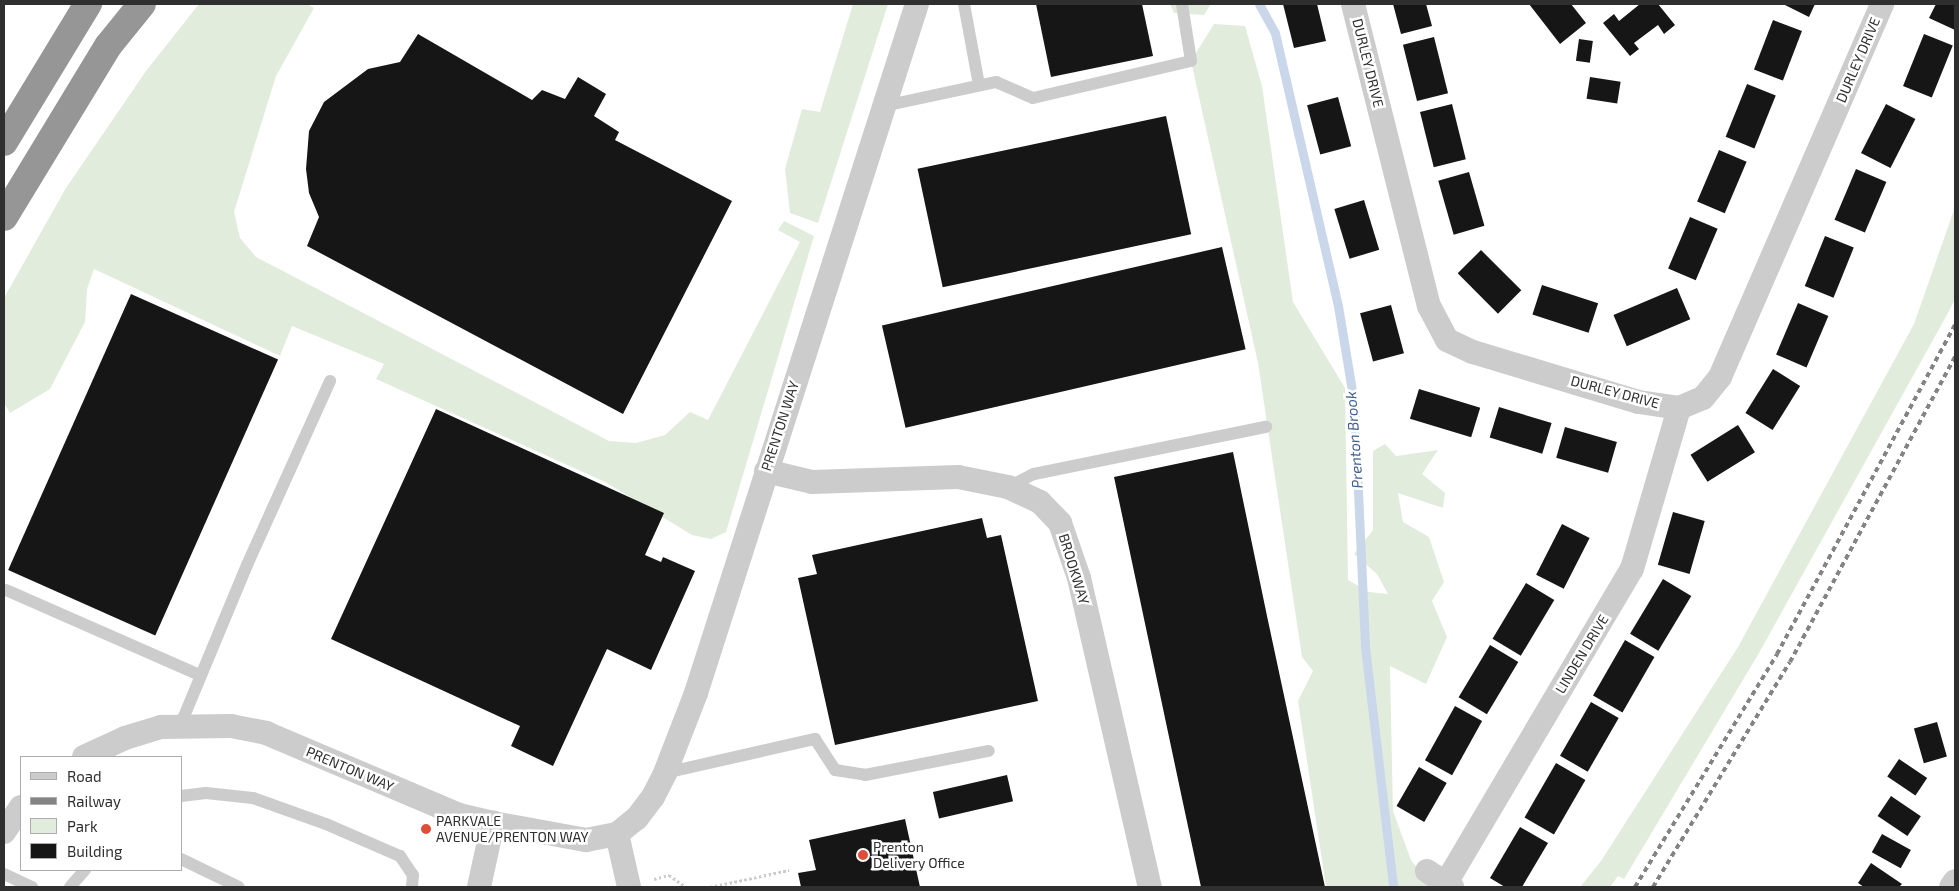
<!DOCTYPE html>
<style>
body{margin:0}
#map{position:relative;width:1959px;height:891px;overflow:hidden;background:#fff;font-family:"Exo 2",sans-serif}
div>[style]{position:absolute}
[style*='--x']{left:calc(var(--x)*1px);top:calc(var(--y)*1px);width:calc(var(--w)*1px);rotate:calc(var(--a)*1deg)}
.green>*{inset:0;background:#e2ecdd}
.stream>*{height:9px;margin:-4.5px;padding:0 4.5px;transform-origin:4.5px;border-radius:4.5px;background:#cad7eb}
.building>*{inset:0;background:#161616;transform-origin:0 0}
.path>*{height:3px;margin-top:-1.5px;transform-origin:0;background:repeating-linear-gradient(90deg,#ccc 0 2.5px,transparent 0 5px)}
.lane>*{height:12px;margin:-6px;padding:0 6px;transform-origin:6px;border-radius:6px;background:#ccc}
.street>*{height:24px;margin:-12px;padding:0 12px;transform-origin:12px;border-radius:12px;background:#ccc}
.highway>*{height:28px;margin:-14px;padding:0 14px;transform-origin:14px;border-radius:14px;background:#969696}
.rail>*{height:4px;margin-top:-2px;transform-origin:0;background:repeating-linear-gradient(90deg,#848484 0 5px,transparent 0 9px)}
.dots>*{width:14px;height:14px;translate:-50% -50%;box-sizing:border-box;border:2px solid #fff;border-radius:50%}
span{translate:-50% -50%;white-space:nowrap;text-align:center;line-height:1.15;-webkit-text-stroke:5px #fff;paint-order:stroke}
.street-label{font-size:14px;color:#2f2f2f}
.poi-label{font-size:14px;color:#2f2f2f}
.left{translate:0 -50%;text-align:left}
.water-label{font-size:15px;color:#405f8e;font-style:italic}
.frame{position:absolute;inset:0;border:5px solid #2f2f2f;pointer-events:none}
.legend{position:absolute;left:20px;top:756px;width:162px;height:115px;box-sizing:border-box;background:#fff;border:1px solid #acacac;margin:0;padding:6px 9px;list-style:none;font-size:15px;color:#2f2f2f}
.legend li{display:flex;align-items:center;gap:10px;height:25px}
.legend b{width:25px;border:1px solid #acacac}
</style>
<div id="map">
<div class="green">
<div style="clip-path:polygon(199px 4px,307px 4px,314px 8px,276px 76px,234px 212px,240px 238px,256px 257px,609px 441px,636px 443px,665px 435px,690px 412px,708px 420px,800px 242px,778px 230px,784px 221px,814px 236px,726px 532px,711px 539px,692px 535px,605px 482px,376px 379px,384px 364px,292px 326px,280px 356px,94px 269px,87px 289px,85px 322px,50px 389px,10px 413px,4px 403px,4px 298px,66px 188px,146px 71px)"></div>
<div style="clip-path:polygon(853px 4px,888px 4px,818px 223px,790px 213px,785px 169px,802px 109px,820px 112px)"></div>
<div style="clip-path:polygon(1170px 4px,1211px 4px,1204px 15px,1174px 13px)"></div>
<div style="clip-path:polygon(1214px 24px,1245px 26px,1262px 86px,1293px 302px,1345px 388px,1348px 580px,1369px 592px,1388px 594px,1377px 574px,1354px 554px,1373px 530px,1373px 451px,1385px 444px,1396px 456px,1438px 450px,1422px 474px,1445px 493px,1443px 508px,1398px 493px,1403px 522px,1429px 537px,1444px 582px,1432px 601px,1447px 637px,1426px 684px,1390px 666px,1393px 811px,1411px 860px,1432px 887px,1326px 887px,1298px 701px,1313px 671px,1302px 657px,1258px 363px,1191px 61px)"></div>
<div style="clip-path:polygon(1955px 207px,1955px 299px,1948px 313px,1759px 653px,1624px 879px,1618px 876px,1610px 887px,1580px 887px,1601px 861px,1738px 647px,1914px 324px)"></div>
</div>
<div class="stream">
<div style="--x:1259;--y:4;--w:33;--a:61"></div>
<div style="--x:1275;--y:33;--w:280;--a:77"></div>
<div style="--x:1338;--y:306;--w:98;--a:80.6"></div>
<div style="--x:1354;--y:403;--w:244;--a:87.4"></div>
<div style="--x:1365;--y:647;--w:242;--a:83.3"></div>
</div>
<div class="building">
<div style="clip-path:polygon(1036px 4px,1142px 4px,1153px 56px,1051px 77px)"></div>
<div style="clip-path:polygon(1283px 4px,1317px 4px,1326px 41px,1294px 48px)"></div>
<div style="clip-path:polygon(1393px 4px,1426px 4px,1432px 26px,1401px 34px)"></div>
<div style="clip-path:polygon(1529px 4px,1571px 4px,1586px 23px,1560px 44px)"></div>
<div style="clip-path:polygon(1640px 4px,1658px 4px,1675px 25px,1664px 34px,1658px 25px,1634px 43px,1639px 49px,1630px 56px,1603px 23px,1614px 14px,1619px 21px)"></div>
<div style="clip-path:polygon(1783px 4px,1815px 4px,1809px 17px)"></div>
<div style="clip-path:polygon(1936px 4px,1955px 4px,1955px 30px,1929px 18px)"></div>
<div style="left:1773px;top:20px;width:31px;height:53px;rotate:21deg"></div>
<div style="clip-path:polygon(418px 34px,532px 100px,542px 90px,565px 99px,578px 77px,606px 94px,594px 116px,619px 132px,615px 140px,732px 201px,623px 414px,307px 246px,319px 217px,309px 193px,306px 169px,309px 131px,324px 102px,368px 69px,400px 62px)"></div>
<div style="left:1924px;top:34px;width:31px;height:56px;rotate:22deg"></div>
<div style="left:1434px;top:37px;width:58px;height:32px;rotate:76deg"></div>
<div style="left:1579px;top:39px;width:14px;height:22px;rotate:8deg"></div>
<div style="left:1590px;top:77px;width:31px;height:22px;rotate:9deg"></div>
<div style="left:1747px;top:84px;width:31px;height:57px;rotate:22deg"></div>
<div style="left:1338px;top:97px;width:51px;height:32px;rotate:75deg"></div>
<div style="left:1452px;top:104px;width:57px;height:33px;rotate:76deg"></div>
<div style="left:1886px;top:104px;width:33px;height:55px;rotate:27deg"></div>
<div style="left:1166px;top:116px;width:121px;height:254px;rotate:78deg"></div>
<div style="left:1719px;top:150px;width:30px;height:56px;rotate:23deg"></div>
<div style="left:1856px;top:169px;width:33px;height:55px;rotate:23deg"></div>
<div style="left:1469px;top:172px;width:56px;height:32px;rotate:74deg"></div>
<div style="left:1364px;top:200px;width:52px;height:31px;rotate:73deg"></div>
<div style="left:1690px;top:217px;width:30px;height:56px;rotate:23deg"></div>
<div style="left:1825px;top:236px;width:31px;height:54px;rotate:22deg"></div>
<div style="left:1222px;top:247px;width:105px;height:349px;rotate:77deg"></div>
<div style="left:1481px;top:250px;width:57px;height:33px;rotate:45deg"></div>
<div style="left:1542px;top:285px;width:59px;height:31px;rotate:18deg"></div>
<div style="left:1677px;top:288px;width:34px;height:69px;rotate:67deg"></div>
<div style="left:131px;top:294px;width:161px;height:302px;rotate:24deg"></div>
<div style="left:1798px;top:303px;width:33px;height:56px;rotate:23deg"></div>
<div style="left:1391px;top:305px;width:50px;height:32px;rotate:75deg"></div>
<div style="left:1773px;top:369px;width:32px;height:52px;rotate:32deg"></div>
<div style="left:1419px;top:389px;width:64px;height:31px;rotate:17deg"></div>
<div style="left:1499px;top:407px;width:55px;height:32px;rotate:17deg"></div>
<div style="clip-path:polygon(436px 409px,664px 513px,645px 555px,661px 562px,663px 557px,695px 571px,651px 670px,607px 649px,553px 766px,511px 746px,520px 726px,331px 639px)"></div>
<div style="left:1738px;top:425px;width:32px;height:56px;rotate:58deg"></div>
<div style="left:1565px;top:427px;width:54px;height:32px;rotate:16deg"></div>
<div style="clip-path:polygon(1233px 452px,1267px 616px,1325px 887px,1201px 887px,1183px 803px,1114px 477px)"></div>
<div style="left:1673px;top:512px;width:33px;height:55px;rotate:16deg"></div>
<div style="clip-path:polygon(982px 518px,987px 538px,1001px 535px,1038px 701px,835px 745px,798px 578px,817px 574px,812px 555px)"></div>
<div style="left:1562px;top:524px;width:31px;height:57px;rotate:27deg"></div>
<div style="left:1663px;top:579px;width:33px;height:64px;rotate:31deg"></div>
<div style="left:1526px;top:583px;width:33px;height:65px;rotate:31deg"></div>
<div style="left:1625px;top:640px;width:34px;height:64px;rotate:30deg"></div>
<div style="left:1490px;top:645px;width:33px;height:61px;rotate:31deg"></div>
<div style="left:1591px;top:702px;width:32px;height:62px;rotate:30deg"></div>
<div style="left:1455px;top:706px;width:31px;height:62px;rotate:29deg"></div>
<div style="left:1937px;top:722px;width:36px;height:24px;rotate:74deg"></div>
<div style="left:1899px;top:759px;width:34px;height:21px;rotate:34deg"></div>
<div style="left:1556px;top:763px;width:34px;height:63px;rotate:30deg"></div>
<div style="left:1419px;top:767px;width:32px;height:45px;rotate:30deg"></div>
<div style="left:1007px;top:775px;width:27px;height:76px;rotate:77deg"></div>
<div style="left:1891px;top:796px;width:36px;height:24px;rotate:34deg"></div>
<div style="clip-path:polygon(905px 819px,920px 887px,801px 887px,798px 873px,816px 870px,809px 840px)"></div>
<div style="clip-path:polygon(1520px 827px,1548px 843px,1522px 887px,1505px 887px,1490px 878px)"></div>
<div style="left:1882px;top:834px;width:33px;height:21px;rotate:29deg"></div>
<div style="clip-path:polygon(1871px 863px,1902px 884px,1899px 887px,1864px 887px,1858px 883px)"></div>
</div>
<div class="path">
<div style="--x:654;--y:879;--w:16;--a:-15"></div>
<div style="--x:669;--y:875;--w:21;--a:35"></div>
<div style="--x:710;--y:887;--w:81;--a:-12.1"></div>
</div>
<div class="lane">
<div style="--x:964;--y:4;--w:82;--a:79.5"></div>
<div style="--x:884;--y:106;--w:115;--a:-12.1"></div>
<div style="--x:996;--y:82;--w:40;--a:23.4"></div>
<div style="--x:1033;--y:98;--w:162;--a:-13.2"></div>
<div style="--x:1191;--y:61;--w:58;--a:-99"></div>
<div style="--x:1008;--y:487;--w:29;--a:-27"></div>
<div style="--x:1034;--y:474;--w:237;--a:-11.5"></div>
<div style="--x:6;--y:590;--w:212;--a:23.7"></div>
<div style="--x:180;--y:726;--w:174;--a:-67.4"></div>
<div style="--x:247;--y:565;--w:202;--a:-65.7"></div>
<div style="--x:665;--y:773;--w:154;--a:-12.8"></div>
<div style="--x:815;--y:739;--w:37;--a:57"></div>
<div style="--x:835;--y:770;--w:30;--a:9"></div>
<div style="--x:865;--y:775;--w:126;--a:-11"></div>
<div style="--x:181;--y:796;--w:25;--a:-7"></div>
<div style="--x:206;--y:793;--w:47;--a:6.1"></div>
<div style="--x:253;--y:798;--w:77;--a:19.6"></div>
<div style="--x:326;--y:824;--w:81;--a:23.4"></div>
<div style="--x:400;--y:856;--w:23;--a:56"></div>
<div style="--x:413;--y:875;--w:12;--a:95"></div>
<div style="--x:181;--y:859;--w:64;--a:25.8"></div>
<div style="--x:4;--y:874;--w:31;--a:25"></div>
<div style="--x:70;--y:887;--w:23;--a:-49"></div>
</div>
<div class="street">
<div style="--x:1353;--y:4;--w:311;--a:75.9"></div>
<div style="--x:1429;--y:306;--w:38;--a:62"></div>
<div style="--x:1447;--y:340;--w:29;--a:25"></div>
<div style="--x:1473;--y:352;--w:173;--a:16.8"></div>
<div style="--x:1639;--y:402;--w:40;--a:8.5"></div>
<div style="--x:1679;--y:408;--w:26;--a:-23"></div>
<div style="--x:1703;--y:398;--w:27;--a:-51"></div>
<div style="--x:1720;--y:377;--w:407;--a:-66.5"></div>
<div style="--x:766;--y:471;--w:47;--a:13.4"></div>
<div style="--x:812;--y:482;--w:146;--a:-2"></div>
<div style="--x:958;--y:477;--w:51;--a:11.3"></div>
<div style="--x:1008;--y:487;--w:35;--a:25"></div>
<div style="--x:1040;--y:502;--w:29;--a:46"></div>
<div style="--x:1060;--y:523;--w:58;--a:70.9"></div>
<div style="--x:1079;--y:578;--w:317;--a:77.1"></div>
<div style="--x:84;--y:757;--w:45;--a:-24.9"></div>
<div style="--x:125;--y:738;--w:38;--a:-17"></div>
<div style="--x:161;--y:727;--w:70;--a:-0.8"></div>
<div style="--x:231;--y:726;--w:36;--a:11"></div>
<div style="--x:266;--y:733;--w:210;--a:23"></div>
<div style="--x:459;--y:815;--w:35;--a:13"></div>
<div style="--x:493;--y:823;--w:95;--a:10.4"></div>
<div style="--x:586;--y:840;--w:32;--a:-11"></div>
<div style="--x:617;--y:834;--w:26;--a:-39"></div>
<div style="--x:637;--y:818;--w:26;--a:-53"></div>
<div style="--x:653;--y:797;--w:27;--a:-63"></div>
<div style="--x:665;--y:773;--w:86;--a:-68.8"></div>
<div style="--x:696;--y:693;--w:724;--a:-72.22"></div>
<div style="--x:4;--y:832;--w:30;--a:-56"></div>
<div style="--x:617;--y:834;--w:54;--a:77.2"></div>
<div style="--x:1427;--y:871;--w:30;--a:33"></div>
<div style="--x:1446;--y:883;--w:365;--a:-59.4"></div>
<div style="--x:1632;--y:569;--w:168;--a:-73.7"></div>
<div style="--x:479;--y:887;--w:66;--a:-77.7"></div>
<div style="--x:1951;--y:887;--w:7;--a:-56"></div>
</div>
<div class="highway">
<div style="--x:4;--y:142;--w:162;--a:-58.7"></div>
<div style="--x:4;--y:217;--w:200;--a:-58.7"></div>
<div style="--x:108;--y:46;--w:54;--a:-51"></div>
</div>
<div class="rail">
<div style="--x:1635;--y:887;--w:273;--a:-58.6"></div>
<div style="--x:1777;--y:654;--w:374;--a:-61.6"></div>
<div style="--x:1653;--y:887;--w:263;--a:-58.7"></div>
<div style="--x:1790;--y:662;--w:347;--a:-61.6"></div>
</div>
<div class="dots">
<div style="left:426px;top:829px;background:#df4e38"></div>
<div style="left:863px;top:855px;background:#df4e38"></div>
</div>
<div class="street-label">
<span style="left:1858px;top:60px;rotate:-67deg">DURLEY DRIVE</span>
<span style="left:1368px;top:63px;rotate:76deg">DURLEY DRIVE</span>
<span style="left:1615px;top:392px;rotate:15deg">DURLEY DRIVE</span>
<span style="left:780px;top:426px;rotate:-72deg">PRENTON WAY</span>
<span style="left:1074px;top:569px;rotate:73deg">BROOKWAY</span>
<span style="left:1582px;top:654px;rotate:-59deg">LINDEN DRIVE</span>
<span style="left:350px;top:769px;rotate:23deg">PRENTON WAY</span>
</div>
<div class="poi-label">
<span class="left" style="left:436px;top:829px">PARKVALE<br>AVENUE/PRENTON WAY</span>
<span class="left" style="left:873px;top:855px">Prenton<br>Delivery Office</span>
</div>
<div class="water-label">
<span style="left:1354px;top:440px;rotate:-94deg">Prenton Brook</span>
</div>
<div class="frame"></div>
<ul class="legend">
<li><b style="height:6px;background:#ccc"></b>Road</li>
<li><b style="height:6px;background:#848484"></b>Railway</li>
<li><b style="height:14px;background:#e2ecdd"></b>Park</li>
<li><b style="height:14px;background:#161616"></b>Building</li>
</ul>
</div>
